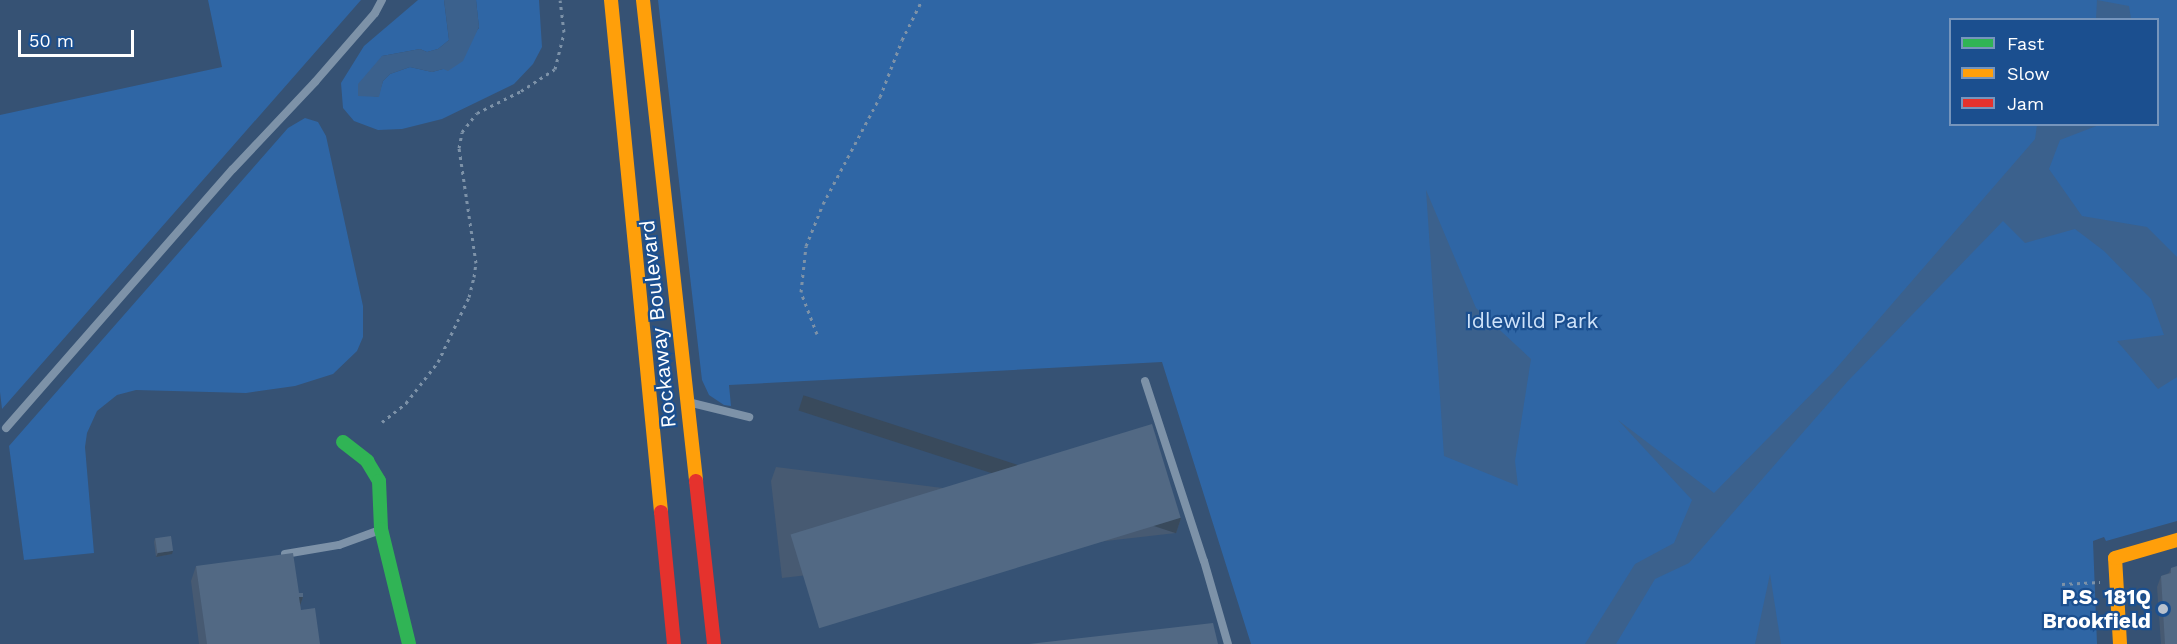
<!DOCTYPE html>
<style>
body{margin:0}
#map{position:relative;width:2177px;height:644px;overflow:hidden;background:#365274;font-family:"Work Sans",sans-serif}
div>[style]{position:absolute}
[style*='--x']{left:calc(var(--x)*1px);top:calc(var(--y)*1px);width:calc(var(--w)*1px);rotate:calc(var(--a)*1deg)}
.green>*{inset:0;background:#2f66a5}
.water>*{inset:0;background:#3b618d}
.path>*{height:3px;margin-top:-1.5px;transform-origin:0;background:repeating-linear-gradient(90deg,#7d92a8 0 3px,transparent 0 7.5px)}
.lane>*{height:8px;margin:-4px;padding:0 4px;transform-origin:4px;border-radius:4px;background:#7d92a8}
.fast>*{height:14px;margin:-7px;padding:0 7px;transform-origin:7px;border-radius:7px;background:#30b455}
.slow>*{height:14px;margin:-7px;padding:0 7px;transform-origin:7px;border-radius:7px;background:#ff9f0a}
.jam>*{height:14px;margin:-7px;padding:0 7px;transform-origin:7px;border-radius:7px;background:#e5322d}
.wall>*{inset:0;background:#475a72}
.shaded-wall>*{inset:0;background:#394a5c;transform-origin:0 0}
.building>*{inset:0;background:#526984;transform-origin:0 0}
.dots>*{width:16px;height:16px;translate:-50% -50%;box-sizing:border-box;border:3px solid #1b4f8f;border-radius:50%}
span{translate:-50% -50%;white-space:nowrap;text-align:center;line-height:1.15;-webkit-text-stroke:4.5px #1b4f8f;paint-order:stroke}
.park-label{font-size:21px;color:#cfe3fa}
.street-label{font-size:21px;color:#fff}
.poi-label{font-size:21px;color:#fff;font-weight:700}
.right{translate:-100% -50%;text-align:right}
.legend{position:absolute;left:1949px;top:18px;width:210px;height:108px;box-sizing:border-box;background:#1b4f8f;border:2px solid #7695bc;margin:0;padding:8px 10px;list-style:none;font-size:18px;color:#fff}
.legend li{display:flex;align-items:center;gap:12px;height:30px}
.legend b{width:30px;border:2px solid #7695bc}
.scale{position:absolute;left:18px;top:30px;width:116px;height:27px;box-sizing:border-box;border:3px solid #fff;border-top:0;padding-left:8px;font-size:18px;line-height:21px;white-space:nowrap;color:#fff;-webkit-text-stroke:4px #1b4f8f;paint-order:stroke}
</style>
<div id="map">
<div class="green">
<div style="clip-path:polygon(208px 0,361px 0,2px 409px,0 392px,0 115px,222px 67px)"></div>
<div style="clip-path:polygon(418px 0,444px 0,449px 40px,438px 49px,427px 52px,420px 49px,382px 56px,367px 95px,378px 97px,383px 81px,390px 74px,410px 67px,432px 72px,443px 69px,479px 28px,476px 0,539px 0,542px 47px,533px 64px,514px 84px,442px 119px,402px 129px,378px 130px,354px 121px,343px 108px,341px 83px,364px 46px)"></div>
<div style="clip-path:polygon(evenodd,658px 0,2177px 0,2177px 521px,2106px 541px,2104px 537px,2093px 541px,2097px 644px,1251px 644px,1162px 362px,729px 385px,731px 406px,724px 405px,709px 395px,702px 380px,658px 0,1950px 20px,2158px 20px,2158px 124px,1950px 124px,1950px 20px)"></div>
<div style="clip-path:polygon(305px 118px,318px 122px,326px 136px,363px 306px,363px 337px,357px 351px,333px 374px,295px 386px,246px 393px,136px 390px,117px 395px,97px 411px,87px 433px,85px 447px,94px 553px,24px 560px,9px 446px,288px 128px)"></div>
</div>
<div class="water">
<div style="clip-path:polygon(444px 0,476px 0,479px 27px,463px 61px,448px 71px,443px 69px,432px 72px,410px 67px,390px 74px,383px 81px,379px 97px,358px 96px,358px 84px,382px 56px,420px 49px,427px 52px,438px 49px,449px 40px)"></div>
<div style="clip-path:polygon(2097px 0,2129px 6px,2131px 19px,2096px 19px)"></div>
<div style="clip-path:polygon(2037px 125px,2099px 125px,2060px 140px,2049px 169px,2082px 216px,2147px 227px,2177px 257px,2177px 377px,2158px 389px,2117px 341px,2164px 335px,2151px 299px,2104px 251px,2075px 229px,2025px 243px,2003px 221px,1847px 382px,1689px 563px,1655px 579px,1616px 644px,1585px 644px,1635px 564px,1674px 543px,1692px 500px,1618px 420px,1714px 493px,1833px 372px,2035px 139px)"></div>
<div style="clip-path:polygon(1426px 190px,1476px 308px,1531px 359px,1515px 461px,1518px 486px,1444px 456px)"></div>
<div style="clip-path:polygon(1770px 574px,1781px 644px,1755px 644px)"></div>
</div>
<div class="path">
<div style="--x:817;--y:334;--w:45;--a:-110.9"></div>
<div style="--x:801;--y:292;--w:46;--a:-83.8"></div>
<div style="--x:806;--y:246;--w:45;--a:-68"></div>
<div style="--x:823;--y:204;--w:121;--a:-62"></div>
<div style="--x:880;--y:97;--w:61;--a:-68.9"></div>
<div style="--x:902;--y:40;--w:45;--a:-63.4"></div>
<div style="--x:382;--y:422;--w:31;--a:-38"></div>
<div style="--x:406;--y:403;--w:52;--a:-52"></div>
<div style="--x:438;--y:362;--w:72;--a:-64.5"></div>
<div style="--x:469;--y:297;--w:21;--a:-76"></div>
<div style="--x:474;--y:277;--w:14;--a:-82"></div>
<div style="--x:476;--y:263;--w:116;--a:-98.4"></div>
<div style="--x:459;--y:148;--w:16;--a:-79"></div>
<div style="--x:462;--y:132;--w:24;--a:-52"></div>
<div style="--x:477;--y:113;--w:49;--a:-26.6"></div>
<div style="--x:521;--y:91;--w:40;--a:-32.9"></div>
<div style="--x:555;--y:69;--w:38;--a:-76"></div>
<div style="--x:564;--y:32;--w:32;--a:-97"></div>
<div style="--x:2062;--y:584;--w:38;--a:-3"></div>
</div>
<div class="lane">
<div style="--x:1145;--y:381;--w:189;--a:71.9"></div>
<div style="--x:1204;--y:561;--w:86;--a:73.9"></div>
<div style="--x:692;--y:403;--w:59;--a:13.8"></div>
<div style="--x:6;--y:428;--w:344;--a:-48.8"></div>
<div style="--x:233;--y:169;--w:120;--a:-46.7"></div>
<div style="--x:315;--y:82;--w:91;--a:-49"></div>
<div style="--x:375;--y:13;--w:15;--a:-62"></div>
<div style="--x:285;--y:554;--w:55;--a:-9.5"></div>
<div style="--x:339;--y:545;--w:44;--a:-20.1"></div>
</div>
<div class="fast">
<div style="--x:343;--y:442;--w:31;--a:38"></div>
<div style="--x:367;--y:461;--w:23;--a:59"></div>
<div style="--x:379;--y:481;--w:48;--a:87.6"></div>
<div style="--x:381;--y:529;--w:118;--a:76.3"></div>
</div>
<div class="slow">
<div style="--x:611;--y:0;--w:514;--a:84.42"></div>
<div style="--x:643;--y:0;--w:484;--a:83.7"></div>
<div style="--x:2120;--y:644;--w:86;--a:-93.3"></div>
<div style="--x:2115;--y:558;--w:65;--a:-16.2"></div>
</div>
<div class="jam">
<div style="--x:696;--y:481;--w:164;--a:83.7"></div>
<div style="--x:661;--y:512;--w:133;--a:84.4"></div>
</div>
<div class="wall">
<div style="clip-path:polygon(776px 467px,1181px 518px,1176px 533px,782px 578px,771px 481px)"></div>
<div style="clip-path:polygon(155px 538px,172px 554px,156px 557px,154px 542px)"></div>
<div style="clip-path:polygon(196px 566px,299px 593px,303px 597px,300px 605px,301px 610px,320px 644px,199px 644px,191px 581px)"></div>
<div style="clip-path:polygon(2171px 568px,2177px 644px,2161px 644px,2157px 587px,2161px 576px,2169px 573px)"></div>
</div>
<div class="shaded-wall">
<div style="left:1181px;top:518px;width:16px;height:397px;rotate:108deg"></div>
<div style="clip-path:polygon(173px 551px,172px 554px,156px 557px,158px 553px)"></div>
<div style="clip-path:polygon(299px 597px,303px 597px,298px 611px)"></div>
</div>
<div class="building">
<div style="left:1152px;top:424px;width:98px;height:378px;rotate:73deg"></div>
<div style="left:171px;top:536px;width:15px;height:16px;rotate:82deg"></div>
<div style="clip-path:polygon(293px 553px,299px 593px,303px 593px,303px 597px,299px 597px,301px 610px,315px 608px,320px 644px,207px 644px,196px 566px)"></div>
<div style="clip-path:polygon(2177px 566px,2177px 644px,2165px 644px,2161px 576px,2171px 573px,2171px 568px)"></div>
<div style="clip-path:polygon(1213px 623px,1218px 644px,1029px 644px)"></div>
</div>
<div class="dots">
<div style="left:2163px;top:609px;background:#b9c2ce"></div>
</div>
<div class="park-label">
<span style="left:1532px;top:321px">Idlewild Park</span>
</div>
<div class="street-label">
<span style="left:658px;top:324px;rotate:-96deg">Rockaway Boulevard</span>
</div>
<div class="poi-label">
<span class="right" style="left:2151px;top:609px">P.S. 181Q<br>Brookfield</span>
</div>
<ul class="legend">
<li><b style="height:8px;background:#30b455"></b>Fast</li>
<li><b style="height:8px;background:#ff9f0a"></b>Slow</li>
<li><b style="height:8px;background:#e5322d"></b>Jam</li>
</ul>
<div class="scale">50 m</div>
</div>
